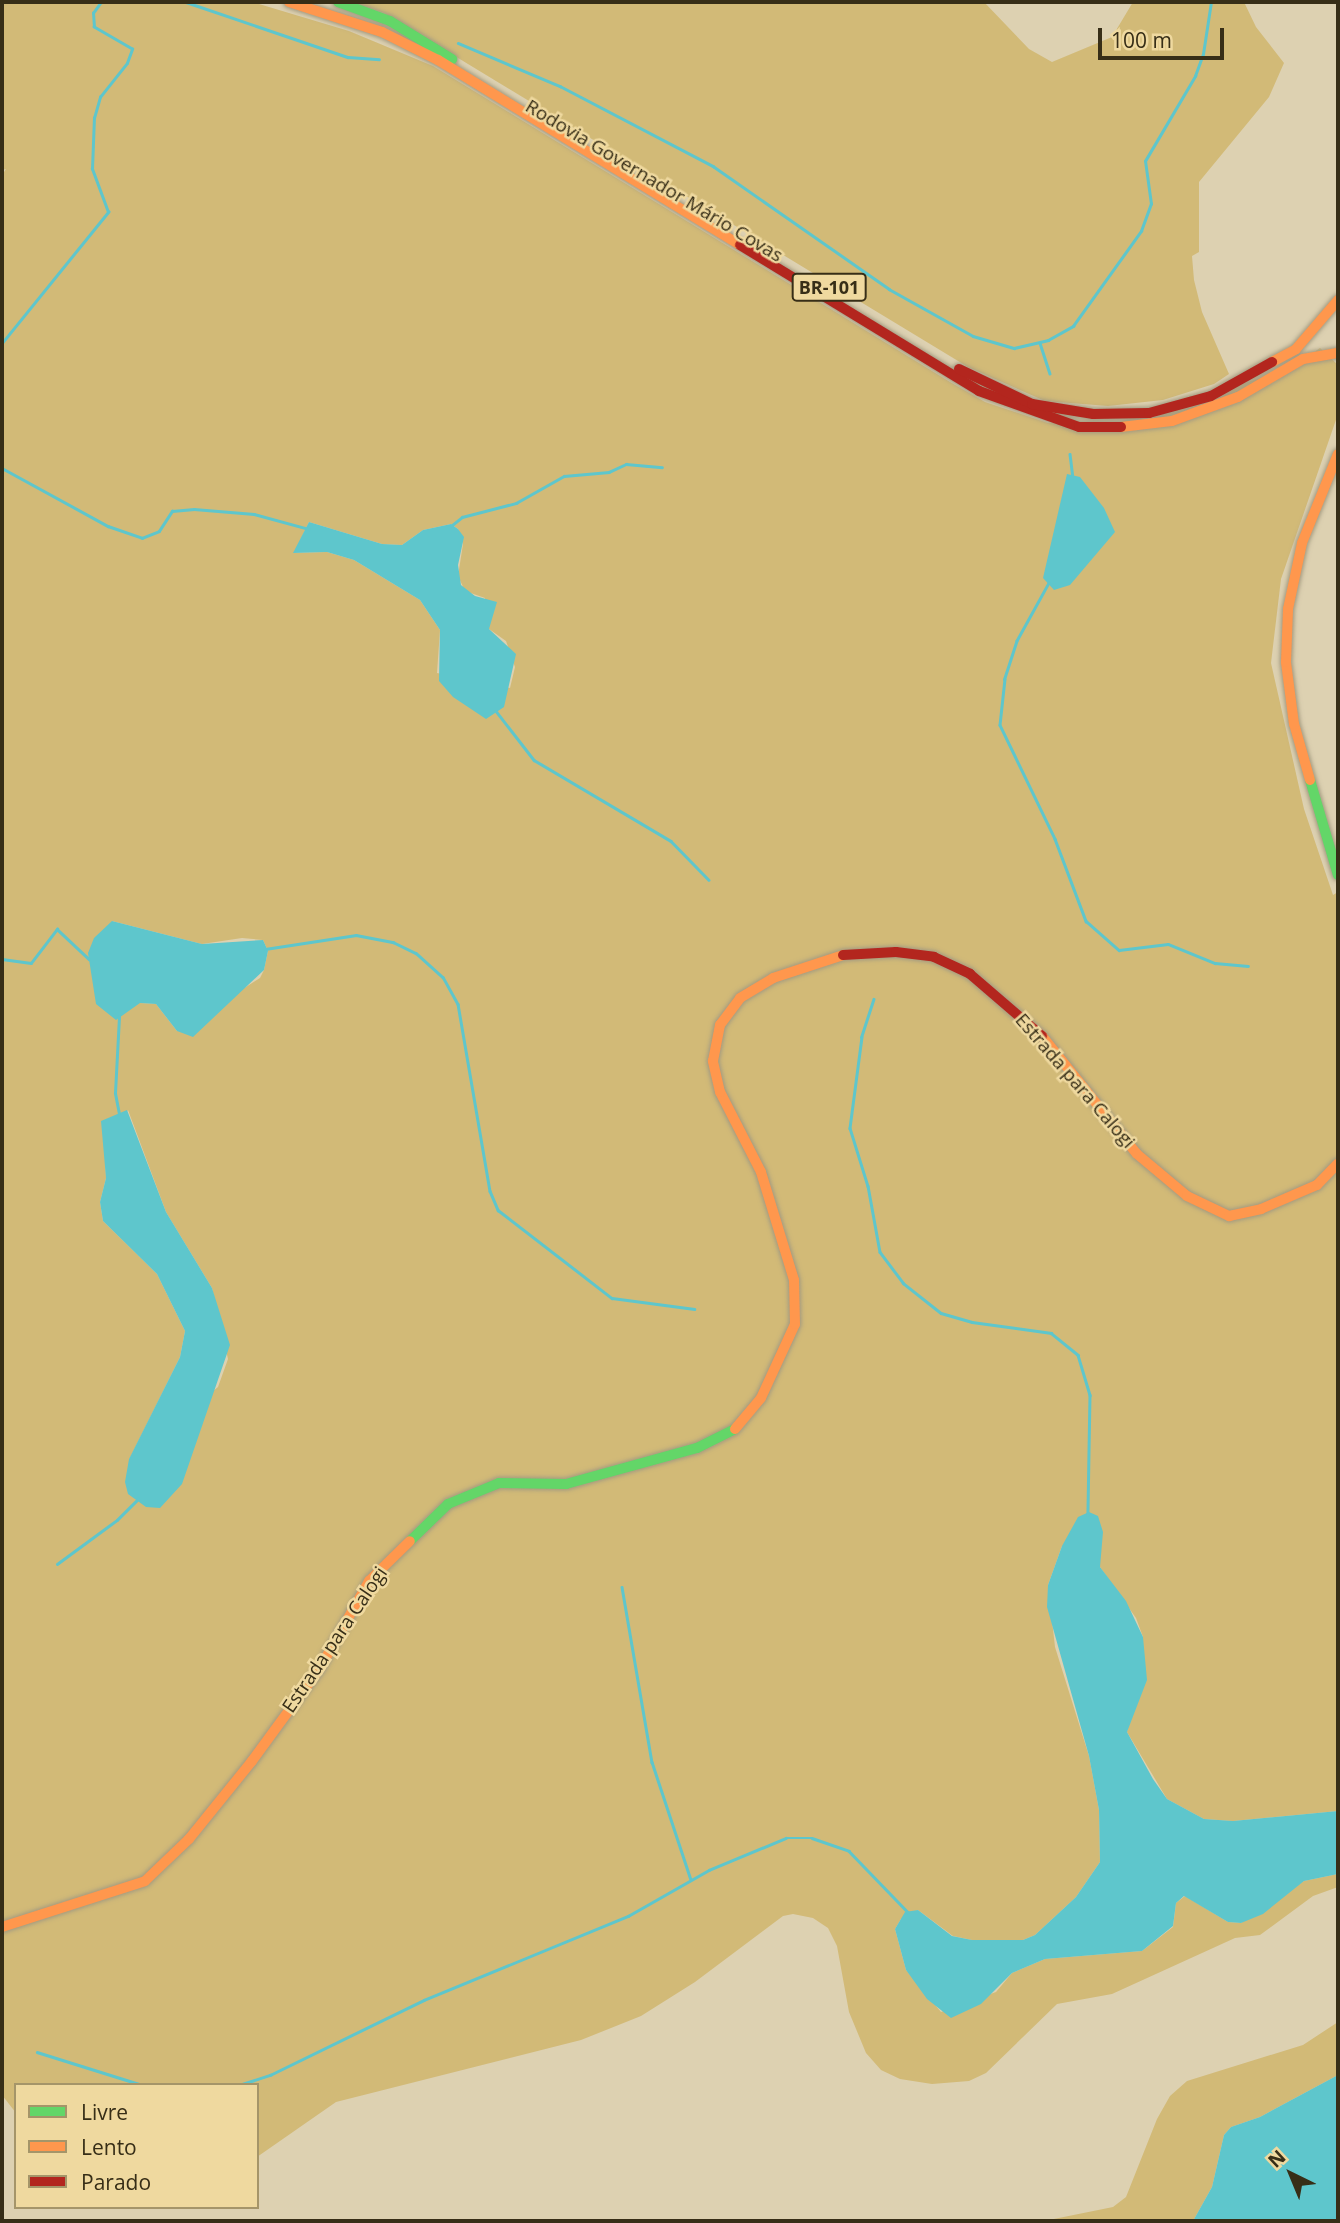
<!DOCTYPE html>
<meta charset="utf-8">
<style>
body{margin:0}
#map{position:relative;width:1340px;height:2223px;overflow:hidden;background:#ddd1b1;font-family:"Open Sans",sans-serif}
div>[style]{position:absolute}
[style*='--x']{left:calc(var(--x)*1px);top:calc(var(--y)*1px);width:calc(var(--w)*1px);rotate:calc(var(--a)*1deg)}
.green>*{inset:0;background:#d2ba77}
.water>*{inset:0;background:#5ec6cc}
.stream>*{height:2.5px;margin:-1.25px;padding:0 1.25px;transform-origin:1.25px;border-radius:1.25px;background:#5ec6cc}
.roads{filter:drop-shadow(0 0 2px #a49b81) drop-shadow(0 0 2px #a49b81)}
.fast>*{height:10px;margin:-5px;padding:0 5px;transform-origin:5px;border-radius:5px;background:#63d668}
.slow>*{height:10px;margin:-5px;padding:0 5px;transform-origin:5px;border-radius:5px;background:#ff974d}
.jam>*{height:10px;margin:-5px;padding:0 5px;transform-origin:5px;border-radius:5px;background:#b3261e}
span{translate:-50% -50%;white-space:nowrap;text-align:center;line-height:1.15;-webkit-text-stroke:5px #efd99f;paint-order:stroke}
.shield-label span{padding:2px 5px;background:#efd99f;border:2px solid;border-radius:5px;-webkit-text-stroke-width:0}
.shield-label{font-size:18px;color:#372e17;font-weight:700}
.street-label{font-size:19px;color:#372e17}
.frame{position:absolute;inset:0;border:4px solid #372e17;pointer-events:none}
.legend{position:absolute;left:14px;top:2083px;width:245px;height:126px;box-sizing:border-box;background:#efd99f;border:2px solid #a59569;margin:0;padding:9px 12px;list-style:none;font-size:21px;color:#372e17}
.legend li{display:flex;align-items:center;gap:14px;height:35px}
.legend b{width:35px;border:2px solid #a59569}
.north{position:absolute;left:1256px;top:2139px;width:70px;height:70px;-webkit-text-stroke:5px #efd99f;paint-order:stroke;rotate:317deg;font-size:19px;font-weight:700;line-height:28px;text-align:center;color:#372e17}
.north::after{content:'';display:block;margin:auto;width:24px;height:32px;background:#372e17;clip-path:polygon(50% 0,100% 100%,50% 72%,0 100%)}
.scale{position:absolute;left:1098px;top:28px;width:126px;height:32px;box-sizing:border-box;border:4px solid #372e17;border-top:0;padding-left:9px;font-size:21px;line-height:24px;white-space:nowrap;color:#372e17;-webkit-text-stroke:5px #efd99f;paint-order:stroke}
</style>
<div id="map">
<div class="green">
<div style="clip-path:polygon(evenodd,2px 2px,252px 2px,349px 31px,433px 66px,950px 382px,985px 402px,1048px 423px,1106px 426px,1290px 369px,1320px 348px,1338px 365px,1338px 414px,1281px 579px,1271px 663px,1304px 809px,1333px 895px,1338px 892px,1338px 1811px,1233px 1821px,1204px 1819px,1167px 1799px,1127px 1732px,1143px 1637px,1136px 1618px,1100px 1567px,1062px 1546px,1048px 1585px,1055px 1647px,1089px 1756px,1099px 1810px,1100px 1862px,1076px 1897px,1035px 1935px,1023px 1940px,972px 1940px,953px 1936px,918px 1910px,901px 1919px,895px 1929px,906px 1970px,941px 2012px,996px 1992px,1012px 1973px,1045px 1959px,1142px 1951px,1173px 1927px,1176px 1903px,1185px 1896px,1228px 1922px,1241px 1923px,1304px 1881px,1338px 1874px,1338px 1887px,1313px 1896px,1260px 1935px,1235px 1938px,1112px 1994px,1057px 2004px,986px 2073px,969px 2081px,932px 2084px,900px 2079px,881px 2070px,866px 2053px,849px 2012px,837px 1946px,828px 1928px,813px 1918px,793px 1914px,783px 1916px,695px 1982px,641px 2016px,581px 2040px,336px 2102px,257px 2157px,257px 2085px,16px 2085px,16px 2113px,2px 2095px,2px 175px,6px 169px,2px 170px,2px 2px,309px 522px,382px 544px,402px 545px,423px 530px,451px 524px,458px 529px,463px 544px,458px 576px,465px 591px,485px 598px,489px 629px,506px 641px,515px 667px,510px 688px,437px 673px,440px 630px,420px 600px,354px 560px,327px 552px,294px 553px,309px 522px,2px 2px,112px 921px,202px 944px,242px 938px,263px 940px,268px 951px,264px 970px,260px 978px,177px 1031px,156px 1004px,140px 1003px,112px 921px,2px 2px,128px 1110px,166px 1212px,212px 1288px,228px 1359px,218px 1387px,129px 1460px,180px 1357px,185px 1331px,157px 1274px,103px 1221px,100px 1202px,106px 1178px,105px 1153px,128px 1110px)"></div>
<div style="clip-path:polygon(352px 2px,984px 2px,1029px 49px,1052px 62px,1112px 37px,1133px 2px,1244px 2px,1256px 27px,1284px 63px,1269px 97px,1199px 182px,1199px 252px,1192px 256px,1194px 280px,1202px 312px,1229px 374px,1214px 384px,1163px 400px,1108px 406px,1045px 401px,968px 367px,384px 13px)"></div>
<div style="clip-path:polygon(1338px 2022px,1338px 2075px,1260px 2117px,1231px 2127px,1224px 2135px,1212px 2187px,1193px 2221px,1044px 2221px,1113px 2207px,1126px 2197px,1157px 2119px,1170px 2096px,1187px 2081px,1303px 2045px)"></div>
</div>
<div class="water">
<div style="clip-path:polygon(1067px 474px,1080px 477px,1104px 508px,1115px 532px,1070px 585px,1054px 590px,1043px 578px)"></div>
<div style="clip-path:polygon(309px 522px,382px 544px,402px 545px,423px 530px,451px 524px,458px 529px,464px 537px,458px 565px,461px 585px,475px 596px,497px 602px,489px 629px,516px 654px,504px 707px,486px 719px,453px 697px,439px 681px,440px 630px,420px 600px,354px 560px,327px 552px,293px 553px)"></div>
<div style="clip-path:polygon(112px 921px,202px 944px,263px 940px,268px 951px,264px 970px,193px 1037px,177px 1031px,156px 1004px,140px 1003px,116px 1020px,96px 1004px,88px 953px,94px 938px)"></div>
<div style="clip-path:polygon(127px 1110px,166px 1212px,212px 1288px,230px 1345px,182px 1484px,160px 1508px,146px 1507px,128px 1494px,125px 1482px,129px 1459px,180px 1357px,185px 1331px,157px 1274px,103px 1221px,100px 1202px,106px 1178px,101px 1121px)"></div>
<div style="clip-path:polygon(1089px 1512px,1098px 1516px,1103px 1532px,1100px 1567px,1126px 1601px,1143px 1637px,1147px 1680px,1127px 1732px,1153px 1779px,1167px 1799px,1204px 1819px,1233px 1821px,1338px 1811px,1338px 1874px,1304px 1881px,1263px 1914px,1241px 1923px,1228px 1922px,1184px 1896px,1176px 1903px,1173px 1926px,1142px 1951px,1045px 1959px,1012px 1973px,981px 2004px,951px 2018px,927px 1999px,906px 1970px,895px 1929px,905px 1912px,918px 1910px,952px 1936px,972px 1940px,1023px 1940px,1035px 1935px,1076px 1897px,1100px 1862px,1099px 1810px,1089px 1756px,1047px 1607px,1048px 1585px,1062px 1546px,1078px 1517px)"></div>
<div style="clip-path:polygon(1338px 2075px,1338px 2221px,1193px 2221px,1212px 2187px,1224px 2135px,1231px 2127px,1260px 2117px)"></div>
</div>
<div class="stream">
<div style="--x:186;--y:2;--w:171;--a:18.8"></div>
<div style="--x:348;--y:57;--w:31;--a:4"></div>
<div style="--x:458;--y:43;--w:111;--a:22.9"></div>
<div style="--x:560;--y:86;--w:173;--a:27.6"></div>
<div style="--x:713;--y:166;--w:215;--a:34.9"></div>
<div style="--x:889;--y:289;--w:96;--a:29.2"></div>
<div style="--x:973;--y:336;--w:43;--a:16.3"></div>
<div style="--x:1014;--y:348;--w:35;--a:-13"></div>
<div style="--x:1048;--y:340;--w:29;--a:-29"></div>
<div style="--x:1073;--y:326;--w:117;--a:-54.4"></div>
<div style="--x:1141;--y:231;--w:29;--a:-70"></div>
<div style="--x:1151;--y:204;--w:43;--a:-97.9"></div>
<div style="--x:1145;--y:161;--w:99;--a:-59.5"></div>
<div style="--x:1195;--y:76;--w:23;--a:-70"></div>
<div style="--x:1203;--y:54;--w:53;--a:-81.3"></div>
<div style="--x:2;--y:343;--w:169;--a:-51"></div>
<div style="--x:108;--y:212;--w:46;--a:-110.4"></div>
<div style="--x:92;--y:169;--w:51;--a:-87.8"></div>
<div style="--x:94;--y:118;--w:22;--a:-74"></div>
<div style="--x:100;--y:97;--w:43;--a:-51.5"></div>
<div style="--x:127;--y:63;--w:15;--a:-70"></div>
<div style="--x:132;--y:49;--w:44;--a:-149.9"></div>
<div style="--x:94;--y:27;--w:14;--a:-94"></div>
<div style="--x:93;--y:13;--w:14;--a:-54"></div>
<div style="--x:1040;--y:343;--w:32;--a:72"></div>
<div style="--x:1070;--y:454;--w:24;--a:83"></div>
<div style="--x:2;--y:468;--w:121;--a:28.7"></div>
<div style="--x:108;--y:526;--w:36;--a:19"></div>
<div style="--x:142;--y:538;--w:18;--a:-22"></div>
<div style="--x:159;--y:531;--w:24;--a:-57"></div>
<div style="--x:172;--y:511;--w:22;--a:-5"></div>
<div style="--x:194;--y:509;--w:60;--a:4.8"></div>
<div style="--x:254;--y:514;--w:57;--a:15.3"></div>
<div style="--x:451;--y:526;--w:14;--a:-39"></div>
<div style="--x:462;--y:517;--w:56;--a:-14.5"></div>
<div style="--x:516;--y:503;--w:55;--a:-29.4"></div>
<div style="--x:564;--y:476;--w:45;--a:-5.1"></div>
<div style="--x:609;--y:472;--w:19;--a:-25"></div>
<div style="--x:626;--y:464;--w:36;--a:5"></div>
<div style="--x:1049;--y:583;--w:66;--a:118.9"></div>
<div style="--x:1017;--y:641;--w:40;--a:108"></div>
<div style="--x:1005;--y:679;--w:46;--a:96.2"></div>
<div style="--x:1000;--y:725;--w:127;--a:64.2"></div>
<div style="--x:1055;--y:839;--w:88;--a:69.3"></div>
<div style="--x:1086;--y:921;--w:44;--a:41.3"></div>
<div style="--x:1119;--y:950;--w:49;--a:-7"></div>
<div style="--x:1168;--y:944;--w:51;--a:22"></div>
<div style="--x:1215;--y:963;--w:33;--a:5"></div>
<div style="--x:496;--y:711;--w:62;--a:52.2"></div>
<div style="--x:534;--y:760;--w:159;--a:30.6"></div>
<div style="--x:671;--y:841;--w:54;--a:45.7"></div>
<div style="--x:265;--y:949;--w:92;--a:-8.7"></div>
<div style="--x:356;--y:935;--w:38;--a:11"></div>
<div style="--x:393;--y:942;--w:25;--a:26"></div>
<div style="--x:416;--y:953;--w:36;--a:42"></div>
<div style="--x:443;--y:977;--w:31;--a:61"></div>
<div style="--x:458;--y:1004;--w:190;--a:80.3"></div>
<div style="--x:490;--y:1191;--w:21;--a:67"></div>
<div style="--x:498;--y:1210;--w:144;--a:37.7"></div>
<div style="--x:612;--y:1298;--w:83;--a:7.6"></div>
<div style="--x:2;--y:959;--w:29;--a:8"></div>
<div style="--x:31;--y:963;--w:43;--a:-52.6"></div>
<div style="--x:57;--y:929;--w:44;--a:43.2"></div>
<div style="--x:874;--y:999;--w:40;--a:108"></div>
<div style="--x:862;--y:1037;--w:92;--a:97.5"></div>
<div style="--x:850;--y:1128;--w:61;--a:72.8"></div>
<div style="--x:868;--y:1186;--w:67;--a:79.7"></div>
<div style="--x:880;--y:1252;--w:39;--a:53"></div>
<div style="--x:903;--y:1283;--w:48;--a:38.3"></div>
<div style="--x:941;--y:1313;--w:32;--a:16"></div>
<div style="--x:972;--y:1322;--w:80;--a:7.9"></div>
<div style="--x:1051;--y:1333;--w:35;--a:39"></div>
<div style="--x:1078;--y:1355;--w:42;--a:73.3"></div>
<div style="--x:1090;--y:1395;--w:120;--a:91"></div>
<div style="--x:119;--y:1114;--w:21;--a:-101"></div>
<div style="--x:115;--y:1093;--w:76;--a:-87"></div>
<div style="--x:57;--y:1564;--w:74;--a:-36.3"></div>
<div style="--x:117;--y:1520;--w:30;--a:-45"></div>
<div style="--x:622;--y:1587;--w:178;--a:80.3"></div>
<div style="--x:652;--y:1762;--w:124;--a:71.7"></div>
<div style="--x:37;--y:2052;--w:110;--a:17.4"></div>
<div style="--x:239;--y:2085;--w:33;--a:-18"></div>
<div style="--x:270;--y:2075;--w:171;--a:-26"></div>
<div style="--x:424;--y:2000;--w:221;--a:-22.4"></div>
<div style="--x:628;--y:1916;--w:93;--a:-29.6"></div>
<div style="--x:709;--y:1870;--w:83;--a:-22.6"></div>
<div style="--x:786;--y:1838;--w:26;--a:0"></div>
<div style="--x:812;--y:1838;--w:39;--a:19"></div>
<div style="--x:849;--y:1851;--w:85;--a:46"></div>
</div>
<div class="roads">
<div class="fast">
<div style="--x:338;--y:2;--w:55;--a:20.1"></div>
<div style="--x:390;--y:21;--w:73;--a:31.5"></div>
<div style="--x:1310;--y:780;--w:99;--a:73.6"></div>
<div style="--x:410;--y:1541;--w:53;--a:-44.2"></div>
<div style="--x:448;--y:1504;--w:55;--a:-22.4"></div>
<div style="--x:499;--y:1483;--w:67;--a:0.9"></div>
<div style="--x:566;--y:1484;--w:136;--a:-15.4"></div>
<div style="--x:697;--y:1448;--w:42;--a:-26.6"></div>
</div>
<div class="slow">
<div style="--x:289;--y:2;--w:98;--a:17.9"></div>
<div style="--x:382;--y:32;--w:63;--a:26.6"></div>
<div style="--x:438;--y:60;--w:354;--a:31.5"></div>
<div style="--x:1272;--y:362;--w:27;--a:-28"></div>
<div style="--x:1296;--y:349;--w:65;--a:-49.4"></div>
<div style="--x:1121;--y:427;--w:51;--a:-6.7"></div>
<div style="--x:1172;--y:421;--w:70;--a:-20"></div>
<div style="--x:1238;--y:397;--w:75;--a:-30.3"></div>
<div style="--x:1303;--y:359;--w:36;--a:-10"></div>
<div style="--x:1310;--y:780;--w:58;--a:-105.9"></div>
<div style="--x:1294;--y:724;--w:63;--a:-97.4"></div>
<div style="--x:1286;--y:662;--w:53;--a:-87.8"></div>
<div style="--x:1288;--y:609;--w:67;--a:-78"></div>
<div style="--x:1302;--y:543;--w:96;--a:-68"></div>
<div style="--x:1042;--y:1036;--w:151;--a:51.2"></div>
<div style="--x:1137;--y:1154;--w:65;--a:40"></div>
<div style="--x:1187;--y:1196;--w:47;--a:25.5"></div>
<div style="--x:1229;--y:1216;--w:33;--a:-12"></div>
<div style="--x:1261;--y:1209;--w:61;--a:-23.2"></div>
<div style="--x:1317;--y:1185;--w:30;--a:-46"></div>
<div style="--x:735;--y:1429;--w:40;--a:-50"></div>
<div style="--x:761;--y:1398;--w:81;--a:-65.3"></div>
<div style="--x:795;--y:1324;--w:44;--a:-91.3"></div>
<div style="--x:794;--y:1280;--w:113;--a:-107"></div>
<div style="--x:761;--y:1172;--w:90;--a:-117.1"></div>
<div style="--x:720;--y:1092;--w:32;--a:-103"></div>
<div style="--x:713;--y:1061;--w:37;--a:-79"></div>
<div style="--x:720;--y:1025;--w:34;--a:-53"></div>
<div style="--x:740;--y:998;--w:39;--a:-31"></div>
<div style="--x:773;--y:978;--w:74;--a:-18.2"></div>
<div style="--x:2;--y:1927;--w:150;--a:-17.8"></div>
<div style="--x:145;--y:1881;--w:61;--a:-43.7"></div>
<div style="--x:189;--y:1839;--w:100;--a:-51.1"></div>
<div style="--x:252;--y:1761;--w:115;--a:-53.8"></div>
<div style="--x:320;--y:1668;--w:100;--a:-60.6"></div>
<div style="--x:369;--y:1581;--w:57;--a:-44.3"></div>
</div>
<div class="jam">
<div style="--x:740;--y:245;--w:280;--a:31.4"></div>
<div style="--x:979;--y:391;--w:106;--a:19.8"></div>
<div style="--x:1079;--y:427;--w:42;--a:0"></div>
<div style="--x:959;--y:369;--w:81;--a:25.6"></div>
<div style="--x:1032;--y:404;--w:62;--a:9.3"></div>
<div style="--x:1093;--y:414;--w:56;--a:-1"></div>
<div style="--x:1149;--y:413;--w:64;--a:-15.3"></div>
<div style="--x:1211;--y:396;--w:70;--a:-29.1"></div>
<div style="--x:843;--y:955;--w:53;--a:-3.2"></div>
<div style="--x:896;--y:952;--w:38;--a:7"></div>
<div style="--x:934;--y:957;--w:40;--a:25"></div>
<div style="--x:970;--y:974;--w:95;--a:40.7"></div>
</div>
</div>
<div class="shield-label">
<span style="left:829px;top:287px">BR-101</span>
</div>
<div class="street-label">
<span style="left:654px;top:181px;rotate:31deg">Rodovia Governador Mário Covas</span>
<span style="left:1075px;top:1081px;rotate:49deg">Estrada para Calogi</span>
<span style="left:335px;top:1640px;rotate:-56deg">Estrada para Calogi</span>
</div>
<div class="frame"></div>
<ul class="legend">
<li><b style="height:9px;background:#63d668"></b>Livre</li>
<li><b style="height:9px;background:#ff974d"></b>Lento</li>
<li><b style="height:9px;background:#b3261e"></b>Parado</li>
</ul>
<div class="north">N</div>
<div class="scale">100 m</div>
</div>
